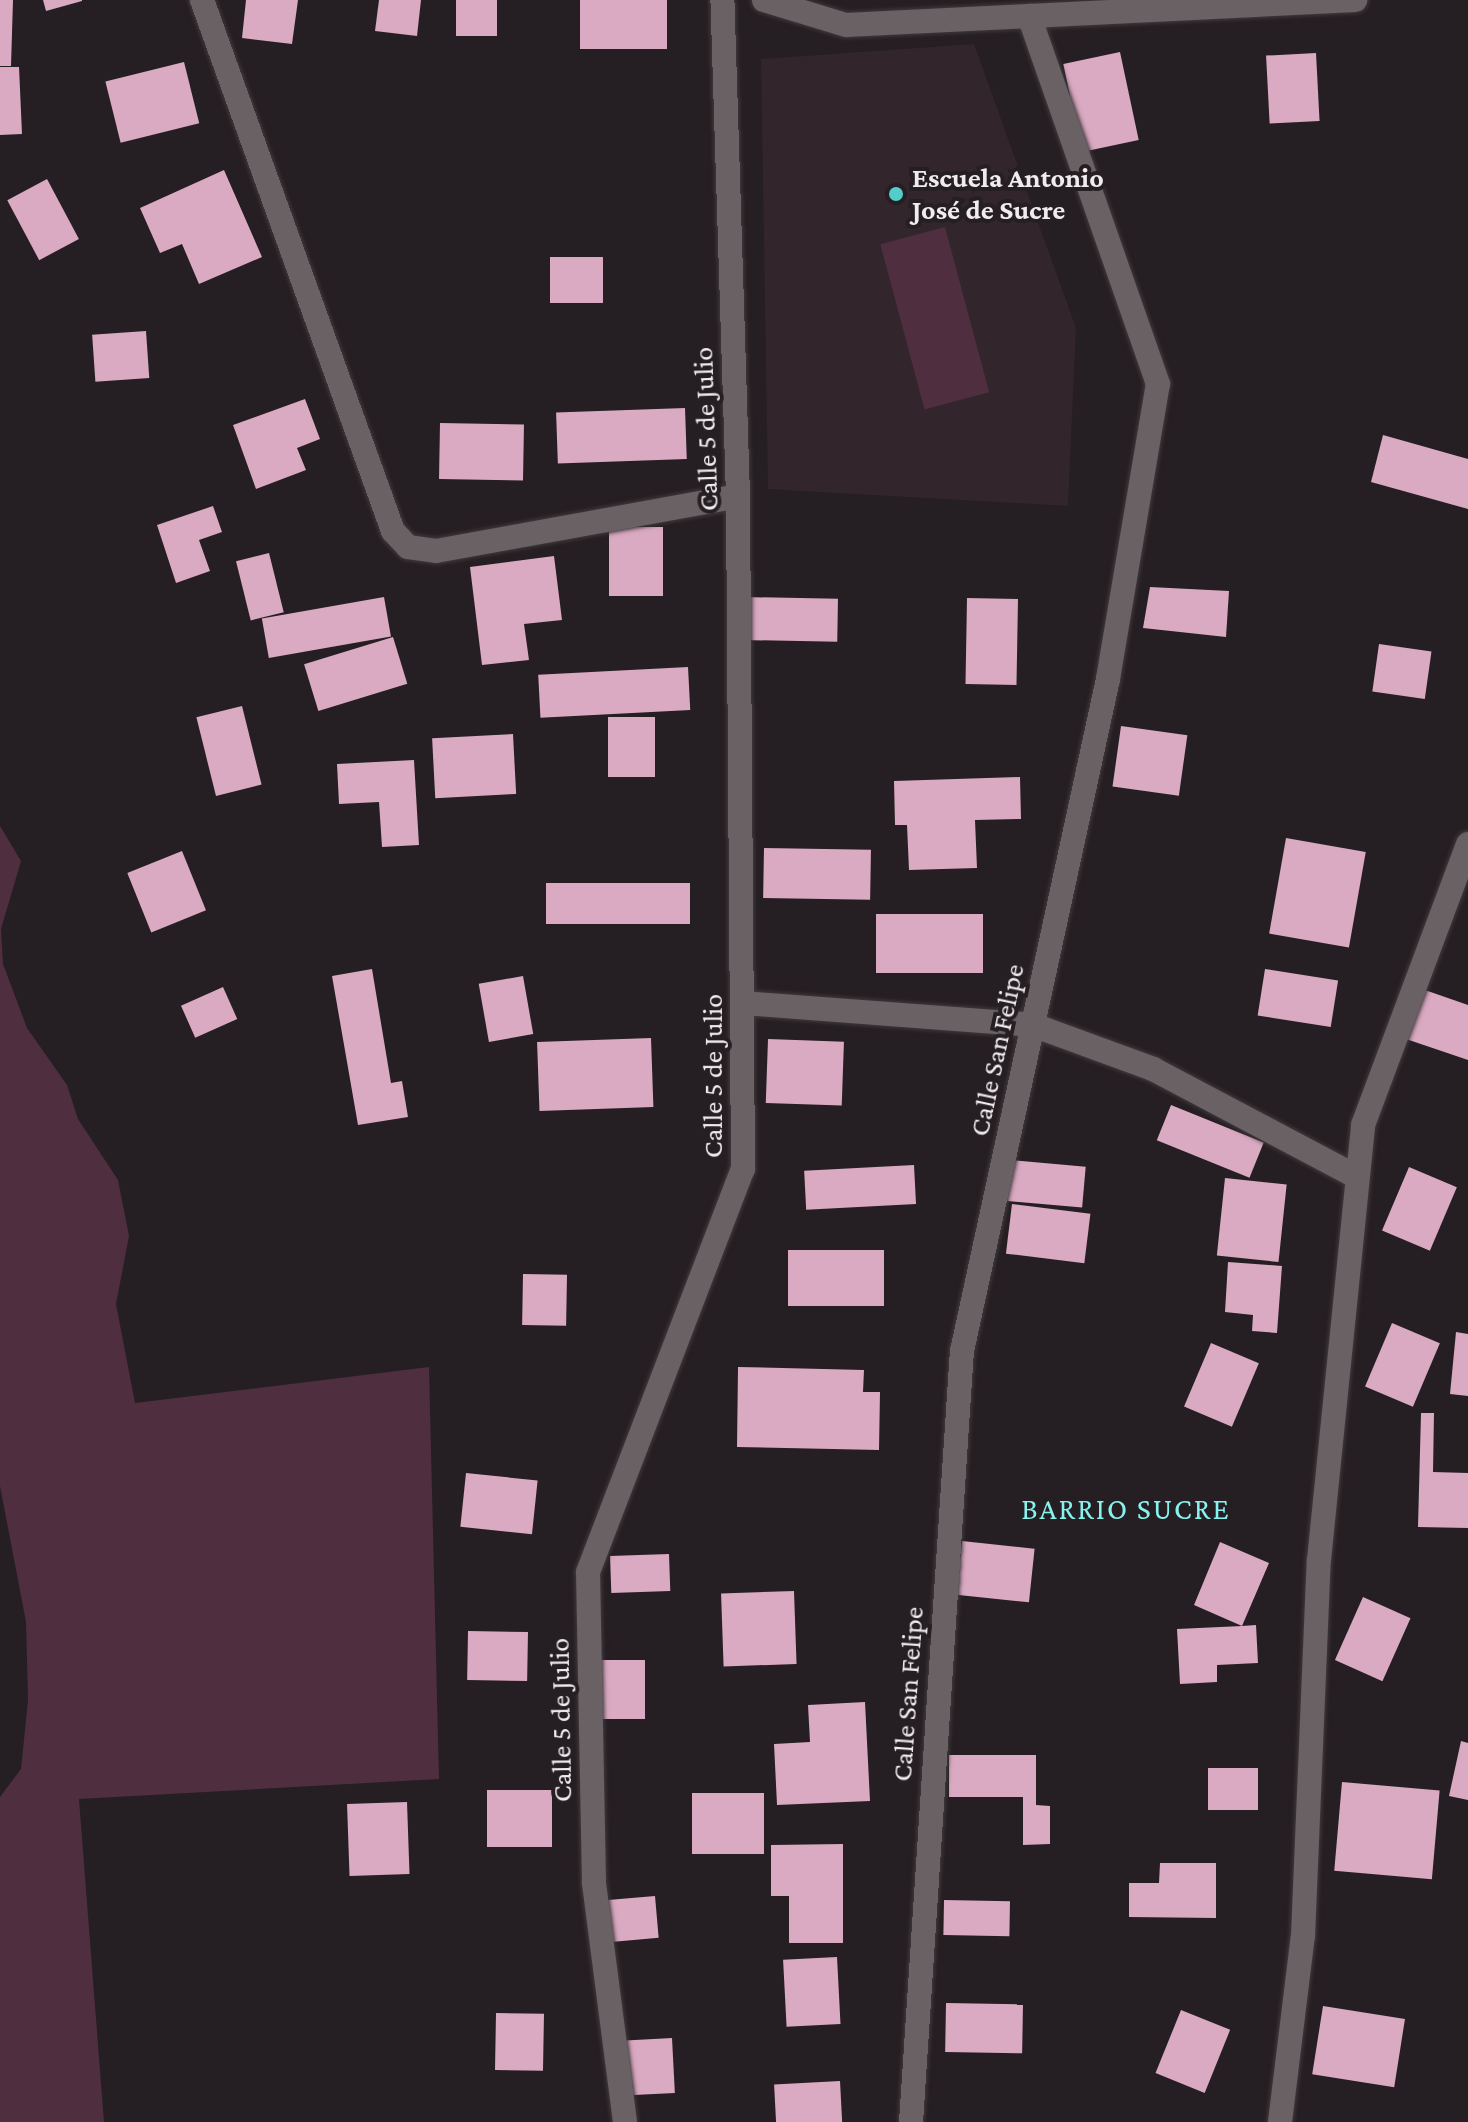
<!DOCTYPE html>
<meta charset="utf-8">
<style>
body{margin:0}
#map{position:relative;width:1468px;height:2122px;overflow:hidden;background:#251e22;font-family:"Crimson Pro",serif}
div>[style]{position:absolute}
[style*='--x']{left:calc(var(--x)*1px);top:calc(var(--y)*1px);width:calc(var(--w)*1px);rotate:calc(var(--a)*1deg)}
.built>*{inset:0;background:#32252b}
.green>*{inset:0;background:#4e2e3f;transform-origin:0 0}
.building>*{inset:0;background:#daa9c2;transform-origin:0 0}
.roads{filter:drop-shadow(0 0 2px #403a3d) drop-shadow(0 0 2px #403a3d)}
.minor>*{height:24px;margin:-12px;padding:0 12px;transform-origin:12px;border-radius:12px;background:#6a6165}
.dots>*{width:22px;height:22px;translate:-50% -50%;box-sizing:border-box;border:4px solid #251e22;border-radius:50%}
span{translate:-50% -50%;white-space:nowrap;text-align:center;line-height:1.15;-webkit-text-stroke:8px #251e22;paint-order:stroke}
.poi-label{font-size:28px;color:#f0ebed;font-weight:700}
.left{translate:0 -50%;text-align:left}
.street-label{font-size:28px;color:#f0ebed}
.neighbourhood-label{font-size:30px;color:#88f3ee;letter-spacing:2px}
</style>
<div id="map">
<div class="built">
<div style="clip-path:polygon(974px 44px,1076px 328px,1068px 506px,768px 489px,761px 59px)"></div>
</div>
<div class="green">
<div style="left:945px;top:227px;width:171px;height:67px;rotate:75deg"></div>
<div style="clip-path:polygon(0 826px,21px 861px,1px 929px,3px 964px,27px 1028px,67px 1085px,78px 1119px,118px 1180px,129px 1236px,116px 1304px,135px 1403px,429px 1367px,439px 1779px,79px 1799px,104px 2122px,0 2122px,0 1797px,21px 1769px,28px 1700px,26px 1622px,0 1486px)"></div>
</div>
<div class="building">
<div style="clip-path:polygon(0 0,13px 0,11px 66px,0 66px)"></div>
<div style="clip-path:polygon(43px 0,82px 0,82px 1px,46px 11px)"></div>
<div style="clip-path:polygon(246px 0,298px 0,292px 44px,242px 38px)"></div>
<div style="clip-path:polygon(379px 0,421px 0,417px 36px,375px 31px)"></div>
<div style="left:456px;top:0;width:41px;height:36px"></div>
<div style="left:580px;top:0;width:87px;height:49px"></div>
<div style="left:1120px;top:52px;width:90px;height:58px;rotate:78deg"></div>
<div style="left:1316px;top:53px;width:68px;height:50px;rotate:87deg"></div>
<div style="left:184px;top:62px;width:63px;height:81px;rotate:76deg"></div>
<div style="clip-path:polygon(0 67px,19px 67px,22px 134px,0 135px)"></div>
<div style="clip-path:polygon(224px 170px,262px 257px,199px 284px,182px 244px,160px 253px,140px 208px)"></div>
<div style="left:47px;top:179px;width:68px;height:45px;rotate:62deg"></div>
<div style="left:550px;top:257px;width:53px;height:46px"></div>
<div style="left:146px;top:331px;width:47px;height:54px;rotate:86deg"></div>
<div style="clip-path:polygon(305px 399px,320px 439px,297px 448px,306px 470px,256px 489px,233px 425px)"></div>
<div style="left:685px;top:408px;width:51px;height:129px;rotate:88deg"></div>
<div style="left:440px;top:423px;width:84px;height:56px;rotate:1deg"></div>
<div style="clip-path:polygon(1383px 435px,1468px 459px,1468px 509px,1371px 482px)"></div>
<div style="clip-path:polygon(213px 506px,222px 532px,199px 540px,210px 571px,176px 583px,157px 525px)"></div>
<div style="left:609px;top:527px;width:54px;height:69px"></div>
<div style="left:269px;top:553px;width:61px;height:34px;rotate:76deg"></div>
<div style="clip-path:polygon(554px 556px,562px 620px,524px 624px,529px 660px,482px 665px,470px 567px)"></div>
<div style="clip-path:polygon(1150px 587px,1229px 591px,1226px 637px,1143px 628px)"></div>
<div style="left:384px;top:597px;width:40px;height:124px;rotate:80deg"></div>
<div style="left:742px;top:597px;width:96px;height:43px;rotate:1deg"></div>
<div style="left:967px;top:598px;width:51px;height:86px;rotate:1deg"></div>
<div style="left:393px;top:637px;width:49px;height:93px;rotate:73deg"></div>
<div style="left:1379px;top:644px;width:53px;height:48px;rotate:8deg"></div>
<div style="left:688px;top:667px;width:43px;height:150px;rotate:87deg"></div>
<div style="left:242px;top:706px;width:81px;height:47px;rotate:76deg"></div>
<div style="left:655px;top:717px;width:60px;height:47px;rotate:90deg"></div>
<div style="left:1121px;top:726px;width:67px;height:61px;rotate:8deg"></div>
<div style="left:513px;top:734px;width:60px;height:81px;rotate:87deg"></div>
<div style="clip-path:polygon(414px 760px,419px 845px,382px 847px,379px 802px,339px 804px,337px 764px)"></div>
<div style="clip-path:polygon(1020px 777px,1021px 819px,975px 820px,977px 868px,909px 870px,907px 825px,895px 825px,894px 781px)"></div>
<div style="left:1286px;top:838px;width:81px;height:97px;rotate:10deg"></div>
<div style="left:764px;top:848px;width:107px;height:50px;rotate:1deg"></div>
<div style="left:182px;top:851px;width:64px;height:59px;rotate:68deg"></div>
<div style="left:546px;top:883px;width:144px;height:41px"></div>
<div style="left:876px;top:914px;width:107px;height:59px"></div>
<div style="clip-path:polygon(372px 969px,391px 1083px,402px 1081px,408px 1117px,358px 1125px,332px 976px)"></div>
<div style="left:1265px;top:969px;width:74px;height:47px;rotate:9deg"></div>
<div style="left:523px;top:976px;width:59px;height:45px;rotate:80deg"></div>
<div style="left:223px;top:987px;width:35px;height:46px;rotate:66deg"></div>
<div style="clip-path:polygon(1422px 989px,1468px 1005px,1468px 1060px,1406px 1039px)"></div>
<div style="left:651px;top:1038px;width:69px;height:114px;rotate:88deg"></div>
<div style="left:768px;top:1039px;width:76px;height:64px;rotate:2deg"></div>
<div style="left:1171px;top:1105px;width:100px;height:38px;rotate:22deg"></div>
<div style="left:1009px;top:1160px;width:77px;height:41px;rotate:5deg"></div>
<div style="left:914px;top:1165px;width:39px;height:110px;rotate:87deg"></div>
<div style="left:1409px;top:1167px;width:52px;height:69px;rotate:23deg"></div>
<div style="left:1225px;top:1178px;width:62px;height:78px;rotate:6deg"></div>
<div style="left:1012px;top:1204px;width:79px;height:50px;rotate:7deg"></div>
<div style="left:788px;top:1250px;width:96px;height:56px"></div>
<div style="clip-path:polygon(1228px 1262px,1282px 1266px,1277px 1333px,1252px 1331px,1253px 1315px,1225px 1312px)"></div>
<div style="left:523px;top:1274px;width:44px;height:51px;rotate:1deg"></div>
<div style="left:1392px;top:1323px;width:52px;height:69px;rotate:23deg"></div>
<div style="clip-path:polygon(1456px 1332px,1468px 1334px,1468px 1396px,1450px 1394px)"></div>
<div style="left:1211px;top:1343px;width:52px;height:69px;rotate:23deg"></div>
<div style="clip-path:polygon(738px 1367px,864px 1370px,863px 1392px,880px 1392px,879px 1450px,737px 1447px)"></div>
<div style="clip-path:polygon(1421px 1413px,1434px 1413px,1433px 1472px,1468px 1473px,1468px 1528px,1418px 1527px)"></div>
<div style="left:466px;top:1473px;width:72px;height:54px;rotate:6deg"></div>
<div style="left:962px;top:1541px;width:73px;height:54px;rotate:6deg"></div>
<div style="clip-path:polygon(1220px 1542px,1269px 1563px,1242px 1626px,1256px 1625px,1258px 1663px,1217px 1665px,1217px 1682px,1180px 1684px,1177px 1629px,1242px 1626px,1194px 1605px)"></div>
<div style="left:669px;top:1554px;width:37px;height:59px;rotate:88deg"></div>
<div style="left:794px;top:1591px;width:73px;height:73px;rotate:88deg"></div>
<div style="left:1363px;top:1597px;width:52px;height:69px;rotate:24deg"></div>
<div style="left:468px;top:1631px;width:60px;height:49px;rotate:1deg"></div>
<div style="left:590px;top:1660px;width:55px;height:59px"></div>
<div style="clip-path:polygon(865px 1702px,870px 1801px,777px 1805px,774px 1744px,810px 1742px,808px 1705px)"></div>
<div style="clip-path:polygon(1461px 1741px,1468px 1743px,1468px 1800px,1449px 1796px)"></div>
<div style="clip-path:polygon(949px 1755px,1036px 1755px,1036px 1805px,1050px 1806px,1050px 1844px,1023px 1845px,1023px 1797px,949px 1797px)"></div>
<div style="left:1208px;top:1768px;width:50px;height:42px"></div>
<div style="left:1342px;top:1782px;width:98px;height:89px;rotate:5deg"></div>
<div style="left:487px;top:1790px;width:65px;height:57px"></div>
<div style="left:692px;top:1793px;width:72px;height:61px"></div>
<div style="left:407px;top:1802px;width:72px;height:60px;rotate:88deg"></div>
<div style="clip-path:polygon(843px 1844px,843px 1943px,789px 1943px,789px 1896px,771px 1896px,771px 1845px)"></div>
<div style="clip-path:polygon(1160px 1863px,1216px 1863px,1216px 1918px,1129px 1917px,1129px 1883px,1159px 1883px)"></div>
<div style="left:655px;top:1896px;width:42px;height:53px;rotate:85deg"></div>
<div style="left:944px;top:1900px;width:66px;height:35px;rotate:1deg"></div>
<div style="left:837px;top:1957px;width:67px;height:54px;rotate:87deg"></div>
<div style="left:946px;top:2003px;width:77px;height:49px;rotate:1deg"></div>
<div style="left:1323px;top:2006px;width:83px;height:69px;rotate:9deg"></div>
<div style="left:1181px;top:2010px;width:53px;height:68px;rotate:22deg"></div>
<div style="left:496px;top:2013px;width:48px;height:57px;rotate:1deg"></div>
<div style="left:672px;top:2038px;width:55px;height:56px;rotate:87deg"></div>
<div style="left:840px;top:2081px;width:41px;height:66px;rotate:87deg"></div>
</div>
<div class="roads">
<div class="minor">
<div style="--x:202;--y:0;--w:564;--a:70.22"></div>
<div style="--x:393;--y:531;--w:22;--a:47"></div>
<div style="--x:408;--y:547;--w:28;--a:8"></div>
<div style="--x:436;--y:551;--w:307;--a:-10.3"></div>
<div style="--x:764;--y:0;--w:86;--a:17"></div>
<div style="--x:846;--y:25;--w:510;--a:-2.81"></div>
<div style="--x:743;--y:1003;--w:291;--a:4.3"></div>
<div style="--x:1033;--y:1025;--w:128;--a:20.1"></div>
<div style="--x:1153;--y:1069;--w:231;--a:27.9"></div>
<div style="--x:625;--y:2122;--w:241;--a:-97.4"></div>
<div style="--x:594;--y:1883;--w:311;--a:-91.1"></div>
<div style="--x:588;--y:1572;--w:432;--a:-69"></div>
<div style="--x:743;--y:1169;--w:673;--a:-90.43"></div>
<div style="--x:738;--y:496;--w:496;--a:-91.8"></div>
<div style="--x:911;--y:2122;--w:773;--a:-86.22"></div>
<div style="--x:962;--y:1351;--w:688;--a:-77.74"></div>
<div style="--x:1108;--y:679;--w:299;--a:-80.4"></div>
<div style="--x:1158;--y:384;--w:390;--a:-109.3"></div>
<div style="--x:1280;--y:2122;--w:187;--a:-83"></div>
<div style="--x:1303;--y:1936;--w:376;--a:-87.6"></div>
<div style="--x:1319;--y:1560;--w:437;--a:-84.2"></div>
<div style="--x:1363;--y:1125;--w:300;--a:-69.5"></div>
</div>
</div>
<div class="dots">
<div style="left:896px;top:194px;background:#53cdc9"></div>
</div>
<div class="poi-label">
<span class="left" style="left:912px;top:194px">Escuela Antonio<br>José de Sucre</span>
</div>
<div class="street-label">
<span style="left:706px;top:429px;rotate:-92deg">Calle 5 de Julio</span>
<span style="left:997px;top:1050px;rotate:-78deg">Calle San Felipe</span>
<span style="left:713px;top:1076px;rotate:-90deg">Calle 5 de Julio</span>
<span style="left:908px;top:1694px;rotate:-86deg">Calle San Felipe</span>
<span style="left:561px;top:1720px;rotate:-91deg">Calle 5 de Julio</span>
</div>
<div class="neighbourhood-label">
<span style="left:1126px;top:1509px">BARRIO SUCRE</span>
</div>
</div>
